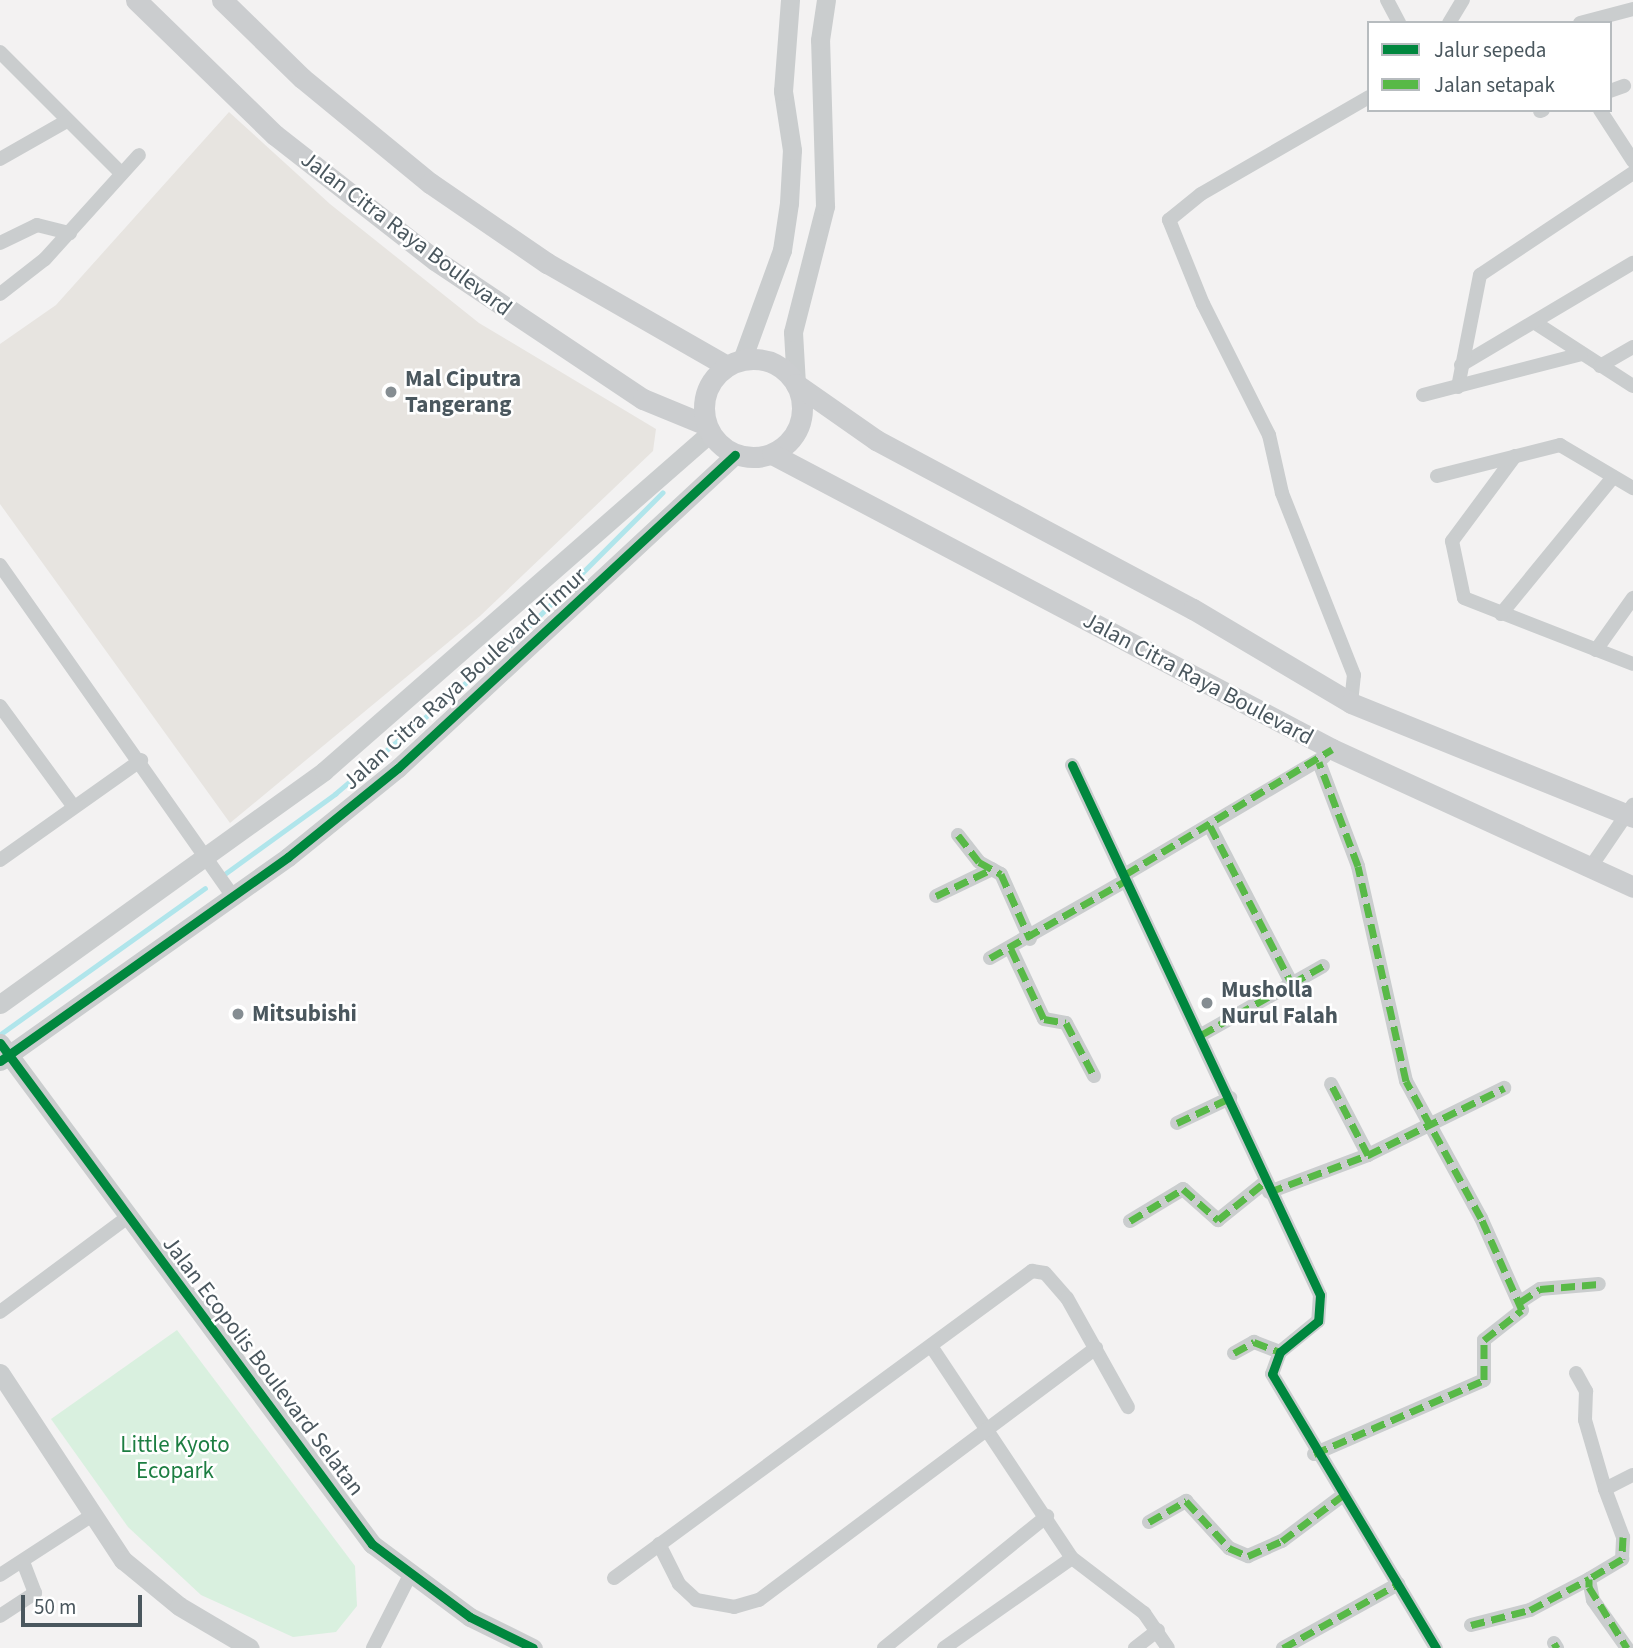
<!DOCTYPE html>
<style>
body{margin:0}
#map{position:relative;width:1633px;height:1648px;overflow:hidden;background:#f3f2f2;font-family:"Source Sans 3",sans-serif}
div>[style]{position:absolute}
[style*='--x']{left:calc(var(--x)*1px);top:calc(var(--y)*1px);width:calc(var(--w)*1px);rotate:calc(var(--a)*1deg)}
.commercial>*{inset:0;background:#e7e4e0}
.green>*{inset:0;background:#d9f0df}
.stream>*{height:4.5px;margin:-2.25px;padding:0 2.25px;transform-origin:2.25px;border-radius:2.25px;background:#b0e5eb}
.minor>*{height:14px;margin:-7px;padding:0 7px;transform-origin:7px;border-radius:7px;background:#cacdce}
.tertiary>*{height:19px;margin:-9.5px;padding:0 9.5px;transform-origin:9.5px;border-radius:9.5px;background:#cacdce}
.secondary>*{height:21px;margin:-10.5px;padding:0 10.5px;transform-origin:10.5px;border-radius:10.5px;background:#cbcdcf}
.secondary>.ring{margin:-10.5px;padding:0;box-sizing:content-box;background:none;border:21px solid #cbcdcf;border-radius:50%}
.quiet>*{height:7px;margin-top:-3.5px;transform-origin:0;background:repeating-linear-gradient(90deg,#58b947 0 14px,transparent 0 21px)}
.cycleway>*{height:9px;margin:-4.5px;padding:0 4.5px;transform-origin:4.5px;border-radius:4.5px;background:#00873e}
.dots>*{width:19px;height:19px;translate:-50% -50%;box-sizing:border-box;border:4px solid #fff;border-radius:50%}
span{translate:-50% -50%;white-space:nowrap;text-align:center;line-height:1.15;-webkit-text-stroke:5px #fff;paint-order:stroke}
.street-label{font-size:23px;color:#4a575e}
.poi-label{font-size:23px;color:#4a575e;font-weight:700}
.left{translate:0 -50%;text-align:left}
.park-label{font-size:23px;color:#1d7e42}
.legend{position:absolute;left:1367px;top:21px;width:245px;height:91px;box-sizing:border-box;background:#fff;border:2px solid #b7bcbf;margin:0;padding:9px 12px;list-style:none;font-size:21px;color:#4a575e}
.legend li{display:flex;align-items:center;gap:14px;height:35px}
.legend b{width:35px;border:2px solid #b7bcbf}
.scale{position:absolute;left:21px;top:1595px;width:121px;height:32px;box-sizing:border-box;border:4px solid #4a575e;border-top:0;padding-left:9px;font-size:21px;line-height:24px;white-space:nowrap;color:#4a575e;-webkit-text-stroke:5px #fff;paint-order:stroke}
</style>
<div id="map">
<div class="commercial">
<div style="clip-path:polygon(229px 112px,330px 204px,479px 323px,656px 429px,653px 451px,480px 616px,230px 823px,0 504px,0 344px,56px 305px)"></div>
</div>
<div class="green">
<div style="clip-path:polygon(177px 1330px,355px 1566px,357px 1606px,336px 1632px,293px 1637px,201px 1595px,128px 1527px,51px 1419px)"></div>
</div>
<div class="stream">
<div style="--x:226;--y:873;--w:135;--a:-35.9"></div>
<div style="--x:335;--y:794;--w:231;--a:-40.4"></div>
<div style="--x:511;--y:644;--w:214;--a:-45"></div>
<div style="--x:2;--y:1033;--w:249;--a:-35.5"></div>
</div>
<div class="minor">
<div style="--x:1387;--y:0;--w:26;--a:62"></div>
<div style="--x:1449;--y:23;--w:27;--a:-59"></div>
<div style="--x:1580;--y:23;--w:55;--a:-14.8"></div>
<div style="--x:0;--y:52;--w:170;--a:45"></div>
<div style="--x:1610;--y:91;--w:15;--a:-20"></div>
<div style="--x:1600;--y:110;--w:61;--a:57.1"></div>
<div style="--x:1540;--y:111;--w:3;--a:-18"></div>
<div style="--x:0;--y:159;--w:75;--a:-29.6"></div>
<div style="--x:0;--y:243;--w:41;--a:-25.9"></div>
<div style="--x:37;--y:225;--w:34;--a:14"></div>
<div style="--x:0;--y:294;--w:57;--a:-37.9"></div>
<div style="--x:45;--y:259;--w:140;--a:-47.9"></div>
<div style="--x:1537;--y:324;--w:114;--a:32.9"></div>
<div style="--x:1461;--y:365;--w:200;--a:-30.7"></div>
<div style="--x:1600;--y:366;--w:38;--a:-30"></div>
<div style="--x:1458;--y:387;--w:114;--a:-78.9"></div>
<div style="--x:1480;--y:275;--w:184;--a:-33.7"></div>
<div style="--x:1423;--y:395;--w:163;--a:-14.5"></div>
<div style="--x:1515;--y:456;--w:106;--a:126.5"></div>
<div style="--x:1452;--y:541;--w:58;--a:78.1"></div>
<div style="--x:1464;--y:598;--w:181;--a:21.3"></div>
<div style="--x:1437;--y:476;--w:127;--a:-14.1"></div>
<div style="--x:1560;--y:445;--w:85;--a:30.5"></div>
<div style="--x:0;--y:565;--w:405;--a:54.9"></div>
<div style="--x:1501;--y:614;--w:177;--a:-50.7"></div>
<div style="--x:1596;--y:650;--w:64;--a:-54.6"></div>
<div style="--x:1351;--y:703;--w:28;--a:-84"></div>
<div style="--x:1354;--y:675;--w:196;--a:-111.6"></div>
<div style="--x:1282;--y:493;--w:59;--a:-102.6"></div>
<div style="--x:1269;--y:435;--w:147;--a:-116.7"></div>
<div style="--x:1203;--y:304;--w:91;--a:-112"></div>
<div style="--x:1169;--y:220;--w:41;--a:-39.1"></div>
<div style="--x:1201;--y:194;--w:194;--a:-30"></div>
<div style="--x:0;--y:706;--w:125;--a:53.8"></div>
<div style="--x:1072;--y:765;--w:585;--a:64.92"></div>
<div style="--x:1320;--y:1295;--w:26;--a:94"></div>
<div style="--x:1318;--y:1321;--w:49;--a:140.8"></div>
<div style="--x:1280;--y:1352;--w:23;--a:110"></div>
<div style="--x:1272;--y:1374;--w:319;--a:59.1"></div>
<div style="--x:1210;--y:826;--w:176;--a:62.6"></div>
<div style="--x:958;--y:835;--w:34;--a:52"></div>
<div style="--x:979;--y:862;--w:25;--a:29"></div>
<div style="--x:1001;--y:874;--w:71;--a:66"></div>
<div style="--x:0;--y:860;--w:173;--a:-35.3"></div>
<div style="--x:1592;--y:865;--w:73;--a:-55.7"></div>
<div style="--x:1126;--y:874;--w:230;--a:-30.6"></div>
<div style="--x:936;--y:896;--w:62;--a:-25.7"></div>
<div style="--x:1011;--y:949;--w:77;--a:64.8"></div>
<div style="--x:1044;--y:1019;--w:22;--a:10"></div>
<div style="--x:1066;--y:1023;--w:60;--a:62.2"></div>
<div style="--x:990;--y:958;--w:155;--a:-29.7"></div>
<div style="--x:1201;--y:1035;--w:140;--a:-29.5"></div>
<div style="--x:1177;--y:1123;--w:59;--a:-25.3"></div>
<div style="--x:1368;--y:1155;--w:152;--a:-26.2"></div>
<div style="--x:1269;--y:1192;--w:106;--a:-20.5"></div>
<div style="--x:1368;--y:1155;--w:80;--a:-117.5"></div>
<div style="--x:1130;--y:1221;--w:62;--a:-31.1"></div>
<div style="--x:1183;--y:1189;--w:47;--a:41.5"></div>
<div style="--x:1218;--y:1220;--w:59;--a:-38.8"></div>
<div style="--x:1520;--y:1302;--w:24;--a:-33"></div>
<div style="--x:1540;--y:1289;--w:59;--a:-4.8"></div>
<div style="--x:0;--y:1312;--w:159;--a:-36.6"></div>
<div style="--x:931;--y:1346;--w:255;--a:56.4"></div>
<div style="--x:1072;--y:1558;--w:91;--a:37.4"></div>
<div style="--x:1144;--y:1613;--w:42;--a:55.6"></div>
<div style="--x:1234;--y:1353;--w:23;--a:-29"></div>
<div style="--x:1254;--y:1342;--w:28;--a:21"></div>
<div style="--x:1576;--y:1373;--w:21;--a:61"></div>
<div style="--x:1586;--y:1391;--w:29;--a:92"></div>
<div style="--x:1585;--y:1420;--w:72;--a:73.8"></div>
<div style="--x:1314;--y:1454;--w:185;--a:-23.5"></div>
<div style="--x:1484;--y:1380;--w:40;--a:-90"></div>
<div style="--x:1484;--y:1340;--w:48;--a:-38.3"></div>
<div style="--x:1522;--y:1310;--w:101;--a:-114"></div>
<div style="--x:1481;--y:1218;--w:156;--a:-118.7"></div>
<div style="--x:1406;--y:1081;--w:220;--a:-102.6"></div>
<div style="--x:1358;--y:866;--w:111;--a:-110.6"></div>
<div style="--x:1149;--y:1522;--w:43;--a:-29.6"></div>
<div style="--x:1186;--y:1501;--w:64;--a:47.5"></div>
<div style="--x:1229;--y:1548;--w:21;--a:23"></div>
<div style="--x:1248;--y:1556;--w:37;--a:-24"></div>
<div style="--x:1282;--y:1541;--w:75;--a:-36.9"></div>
<div style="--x:659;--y:1544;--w:45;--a:63.4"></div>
<div style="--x:679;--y:1584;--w:23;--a:43"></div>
<div style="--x:696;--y:1600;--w:39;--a:10"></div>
<div style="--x:734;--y:1607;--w:26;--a:-16"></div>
<div style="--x:759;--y:1600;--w:421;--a:-36.8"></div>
<div style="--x:0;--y:1575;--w:112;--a:-33"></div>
<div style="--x:614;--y:1578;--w:519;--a:-36.3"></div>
<div style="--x:1032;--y:1271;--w:13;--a:9"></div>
<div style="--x:1045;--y:1273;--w:33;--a:49"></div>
<div style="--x:1067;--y:1298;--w:125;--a:60.8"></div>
<div style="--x:0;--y:1616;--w:42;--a:-33.3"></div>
<div style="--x:35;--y:1593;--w:33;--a:-111"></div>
<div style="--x:1471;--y:1625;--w:61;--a:-14.3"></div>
<div style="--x:1530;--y:1610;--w:67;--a:-27.7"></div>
<div style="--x:1554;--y:1643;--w:6;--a:59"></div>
<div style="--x:373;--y:1648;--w:80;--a:-63.1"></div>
<div style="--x:884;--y:1648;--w:210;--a:-39"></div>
<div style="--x:944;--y:1648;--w:156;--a:-35.1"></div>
<div style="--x:1135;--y:1648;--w:29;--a:-38"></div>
<div style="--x:1283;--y:1648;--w:132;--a:-29.1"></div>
<div style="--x:1627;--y:1648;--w:59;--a:-125.3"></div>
<div style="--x:1593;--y:1600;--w:21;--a:-101"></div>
<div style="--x:1589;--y:1579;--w:39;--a:-31"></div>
<div style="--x:1622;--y:1559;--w:22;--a:-87"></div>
<div style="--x:1623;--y:1537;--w:51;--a:-110.6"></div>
<div style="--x:1605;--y:1489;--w:31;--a:-27"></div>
</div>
<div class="tertiary">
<div style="--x:742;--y:360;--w:117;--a:-70"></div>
<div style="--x:782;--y:250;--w:48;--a:-81.5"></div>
<div style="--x:789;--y:203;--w:53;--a:-86.8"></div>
<div style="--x:792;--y:150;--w:60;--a:-98.7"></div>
<div style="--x:783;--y:91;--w:91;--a:-85.6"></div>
<div style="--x:796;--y:384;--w:52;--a:-93.3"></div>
<div style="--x:793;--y:332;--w:130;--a:-75.7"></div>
<div style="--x:825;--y:206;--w:166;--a:-91.7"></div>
<div style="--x:820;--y:40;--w:40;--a:-81.5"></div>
<div style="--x:0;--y:1004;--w:399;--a:-35.7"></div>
<div style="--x:324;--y:771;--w:513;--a:-41.21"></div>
<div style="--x:0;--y:1043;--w:624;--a:53.41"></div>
<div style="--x:372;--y:1544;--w:122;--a:36.7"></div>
<div style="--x:470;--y:1617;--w:70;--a:26.2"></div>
<div style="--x:0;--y:1061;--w:353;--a:-35.3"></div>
<div style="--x:288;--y:857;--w:141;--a:-39"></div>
<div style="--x:398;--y:768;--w:460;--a:-42.9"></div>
<div style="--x:0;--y:1373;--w:224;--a:56.7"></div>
<div style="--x:123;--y:1560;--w:72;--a:39.4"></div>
<div style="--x:179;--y:1606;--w:82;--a:30.6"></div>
</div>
<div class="secondary">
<div style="--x:136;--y:0;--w:194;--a:44.2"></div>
<div style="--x:275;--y:135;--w:203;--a:38"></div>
<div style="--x:435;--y:260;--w:250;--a:33.8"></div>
<div style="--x:643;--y:399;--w:68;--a:22.4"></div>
<div style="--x:222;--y:0;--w:112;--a:44.3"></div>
<div style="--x:302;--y:78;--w:166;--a:39.4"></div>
<div style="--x:430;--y:183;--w:142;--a:34.4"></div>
<div style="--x:547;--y:263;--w:207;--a:29.8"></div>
<div class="ring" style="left:704px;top:359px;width:77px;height:77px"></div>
<div style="--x:796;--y:384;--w:98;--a:35"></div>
<div style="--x:876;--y:440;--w:359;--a:28.1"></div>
<div style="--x:1193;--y:609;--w:184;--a:30.7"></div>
<div style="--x:1351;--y:703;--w:304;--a:22"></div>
<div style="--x:772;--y:454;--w:633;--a:27.78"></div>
<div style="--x:1332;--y:749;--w:331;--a:24.6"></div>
</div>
<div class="quiet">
<div style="--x:1210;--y:826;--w:176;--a:62.6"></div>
<div style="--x:958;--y:835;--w:34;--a:52"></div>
<div style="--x:979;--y:862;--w:25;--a:29"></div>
<div style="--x:1001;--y:874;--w:71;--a:66"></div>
<div style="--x:1126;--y:874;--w:241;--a:-31.2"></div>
<div style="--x:936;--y:896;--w:62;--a:-25.7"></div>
<div style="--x:1011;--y:949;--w:77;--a:64.8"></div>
<div style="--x:1044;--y:1019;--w:22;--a:10"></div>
<div style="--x:1066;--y:1023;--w:60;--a:62.2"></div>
<div style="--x:990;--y:958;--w:155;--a:-29.7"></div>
<div style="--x:1201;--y:1035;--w:140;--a:-29.5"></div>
<div style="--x:1177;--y:1123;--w:59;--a:-25.3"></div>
<div style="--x:1368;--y:1155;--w:152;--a:-26.2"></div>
<div style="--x:1269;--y:1192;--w:106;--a:-20.5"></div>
<div style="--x:1368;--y:1155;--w:80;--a:-117.5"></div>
<div style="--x:1130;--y:1221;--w:62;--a:-31.1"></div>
<div style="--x:1183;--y:1189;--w:47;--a:41.5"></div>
<div style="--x:1218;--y:1220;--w:59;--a:-38.8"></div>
<div style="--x:1520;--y:1302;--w:24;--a:-33"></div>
<div style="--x:1540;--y:1289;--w:59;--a:-4.8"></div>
<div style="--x:1234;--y:1353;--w:23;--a:-29"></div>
<div style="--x:1254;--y:1342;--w:28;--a:21"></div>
<div style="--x:1314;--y:1454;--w:185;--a:-23.5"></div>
<div style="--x:1484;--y:1380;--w:40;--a:-90"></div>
<div style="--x:1484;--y:1340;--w:48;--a:-38.3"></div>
<div style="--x:1522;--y:1310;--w:101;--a:-114"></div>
<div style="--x:1481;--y:1218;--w:156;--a:-118.7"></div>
<div style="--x:1406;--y:1081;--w:220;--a:-102.6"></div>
<div style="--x:1358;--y:866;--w:111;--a:-110.6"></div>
<div style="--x:1149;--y:1522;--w:43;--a:-29.6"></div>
<div style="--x:1186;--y:1501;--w:64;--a:47.5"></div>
<div style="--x:1229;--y:1548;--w:21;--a:23"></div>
<div style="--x:1248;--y:1556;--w:37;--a:-24"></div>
<div style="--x:1282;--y:1541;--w:75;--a:-36.9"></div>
<div style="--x:1623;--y:1537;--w:22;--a:93"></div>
<div style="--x:1622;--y:1559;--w:39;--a:149"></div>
<div style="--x:1589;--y:1579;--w:8;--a:90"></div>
<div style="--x:1589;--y:1587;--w:72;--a:58.1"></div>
<div style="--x:1471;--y:1625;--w:61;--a:-14.3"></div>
<div style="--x:1530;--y:1610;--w:67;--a:-27.7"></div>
<div style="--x:1554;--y:1643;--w:6;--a:59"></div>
<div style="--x:1283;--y:1648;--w:132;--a:-29.1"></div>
</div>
<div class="cycleway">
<div style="--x:1072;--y:765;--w:585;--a:64.92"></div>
<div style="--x:1320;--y:1295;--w:26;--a:94"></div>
<div style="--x:1318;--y:1321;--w:49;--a:140.8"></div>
<div style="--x:1280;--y:1352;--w:23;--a:110"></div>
<div style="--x:1272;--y:1374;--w:319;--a:59.1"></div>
<div style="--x:0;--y:1043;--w:624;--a:53.41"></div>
<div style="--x:372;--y:1544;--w:122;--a:36.7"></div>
<div style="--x:470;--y:1617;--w:70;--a:26.2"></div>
<div style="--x:0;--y:1061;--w:353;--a:-35.3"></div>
<div style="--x:288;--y:857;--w:141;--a:-39"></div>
<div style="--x:398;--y:768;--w:460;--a:-42.9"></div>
</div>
<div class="dots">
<div style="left:391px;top:392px;background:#858d92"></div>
<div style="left:1207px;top:1003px;background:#858d92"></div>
<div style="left:238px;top:1014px;background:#858d92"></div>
</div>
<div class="street-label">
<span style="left:406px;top:234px;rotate:37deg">Jalan Citra Raya Boulevard</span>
<span style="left:465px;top:679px;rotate:-42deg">Jalan Citra Raya Boulevard Timur</span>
<span style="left:1198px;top:679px;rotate:28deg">Jalan Citra Raya Boulevard</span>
<span style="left:263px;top:1366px;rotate:53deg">Jalan Ecopolis Boulevard Selatan</span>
</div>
<div class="poi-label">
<span class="left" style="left:405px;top:392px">Mal Ciputra<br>Tangerang</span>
<span class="left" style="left:1221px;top:1003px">Musholla<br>Nurul Falah</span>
<span class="left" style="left:252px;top:1014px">Mitsubishi</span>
</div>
<div class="park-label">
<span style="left:175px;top:1458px">Little Kyoto<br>Ecopark</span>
</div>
<ul class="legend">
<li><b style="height:9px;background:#00873e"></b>Jalur sepeda</li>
<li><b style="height:9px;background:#58b947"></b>Jalan setapak</li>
</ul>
<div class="scale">50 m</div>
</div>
